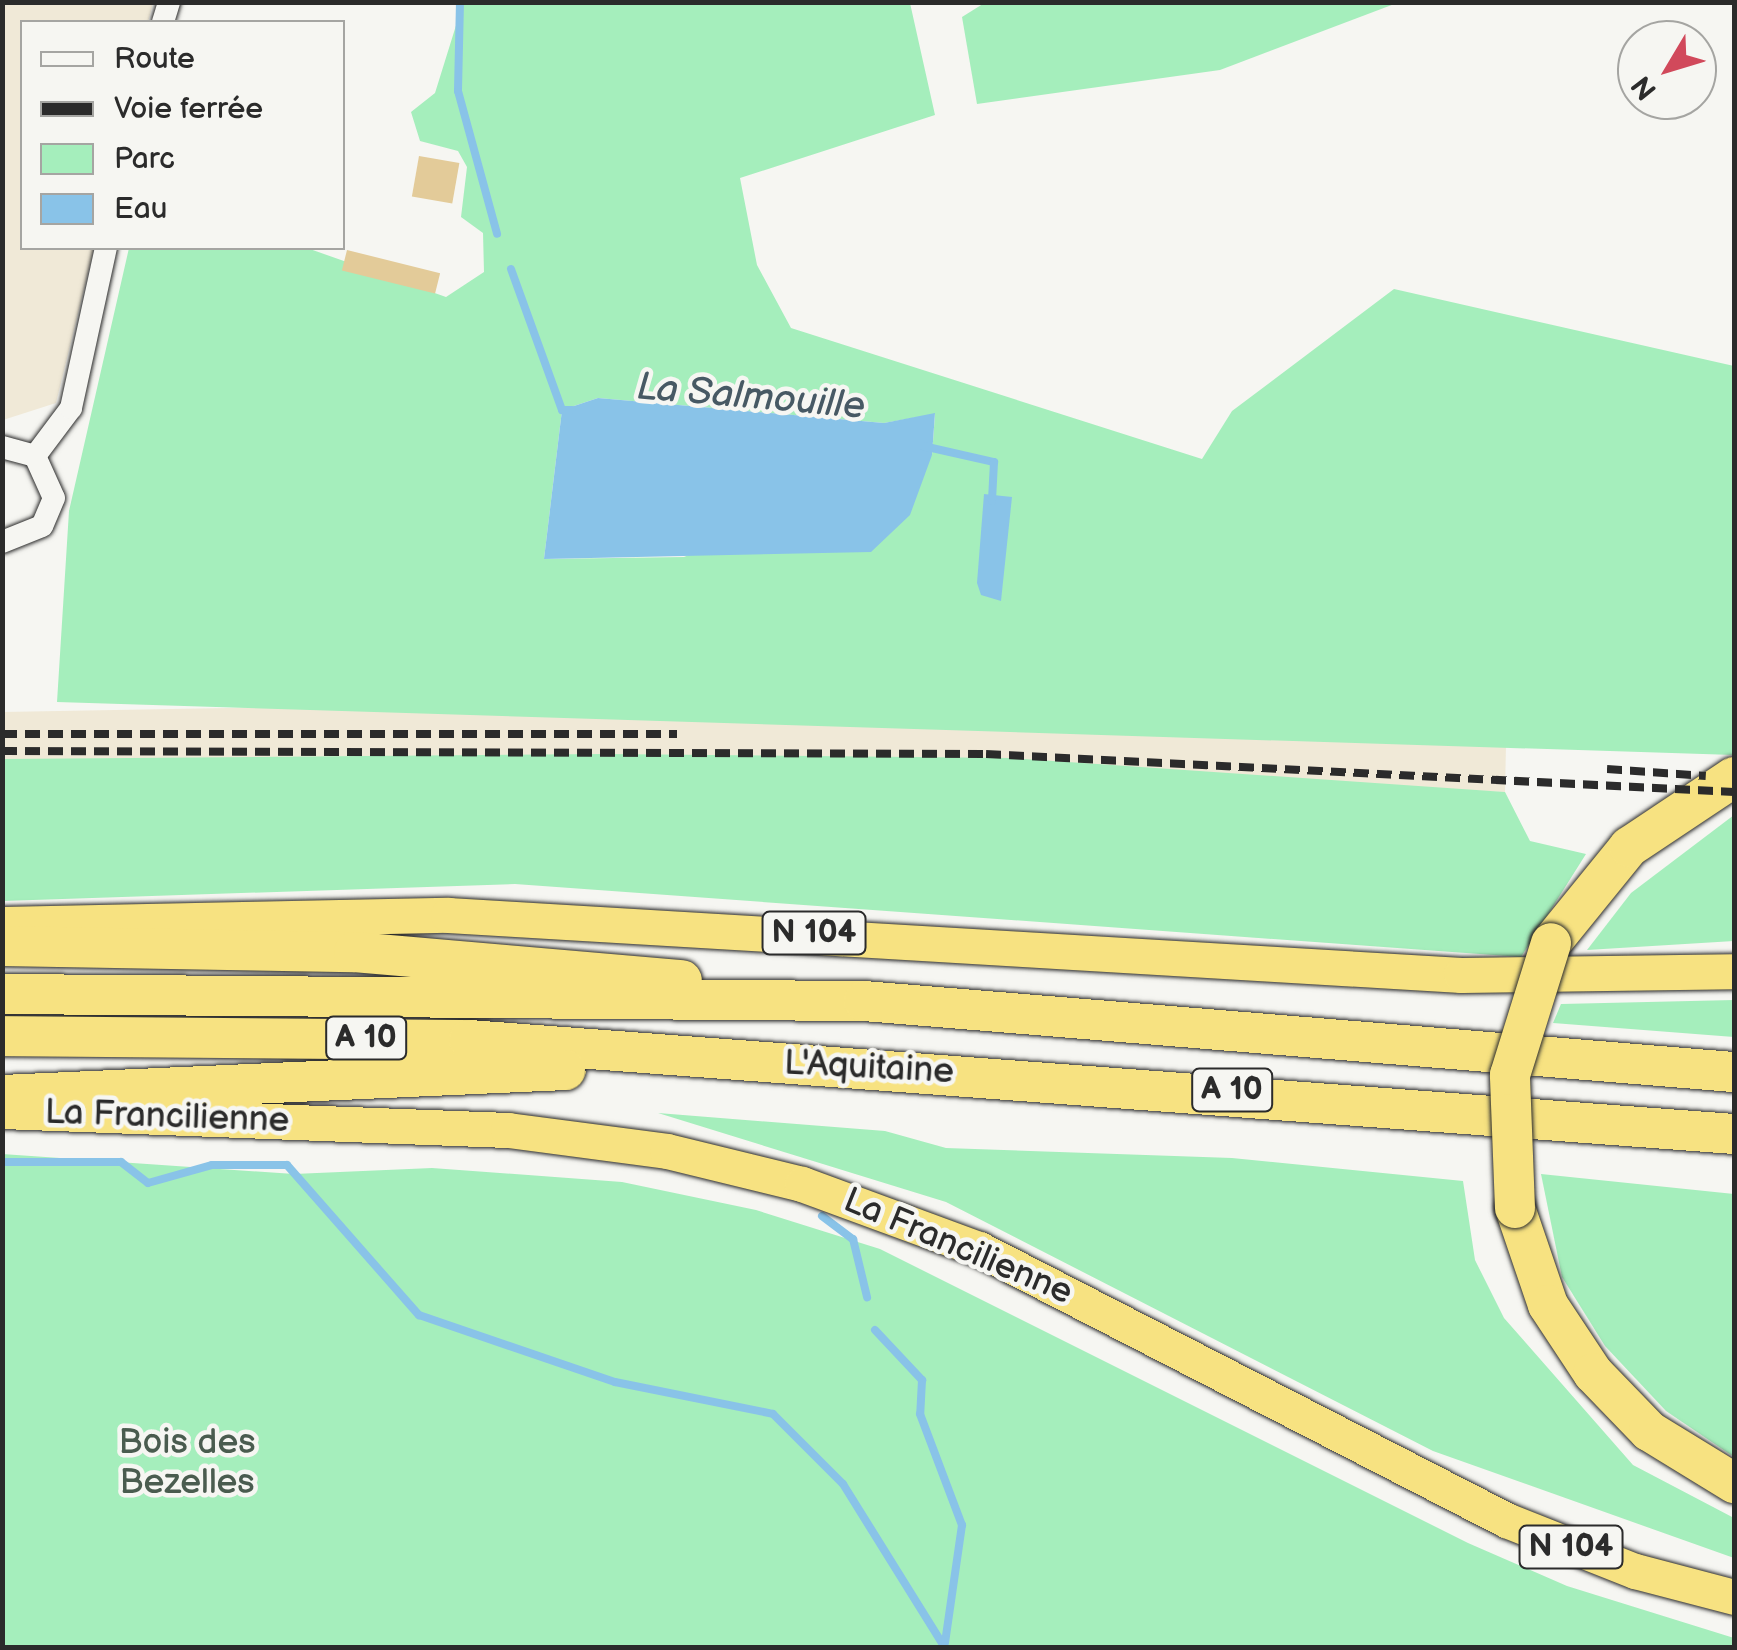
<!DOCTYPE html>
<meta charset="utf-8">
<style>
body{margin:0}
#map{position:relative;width:1737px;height:1650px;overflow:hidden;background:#f6f6f2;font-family:"Balsamiq Sans",sans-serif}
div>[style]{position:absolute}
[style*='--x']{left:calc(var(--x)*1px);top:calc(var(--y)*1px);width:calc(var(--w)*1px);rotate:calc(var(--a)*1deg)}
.built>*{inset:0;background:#f0e9d7}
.green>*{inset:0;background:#a5eebc}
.water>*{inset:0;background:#89c3e8}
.stream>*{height:8px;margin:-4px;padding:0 4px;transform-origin:4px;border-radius:4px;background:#89c3e8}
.building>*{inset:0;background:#e3cb99;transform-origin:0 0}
.roads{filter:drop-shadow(0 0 2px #2b2b2b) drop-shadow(0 0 2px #2b2b2b)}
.minor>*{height:22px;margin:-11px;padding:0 11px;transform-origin:11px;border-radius:11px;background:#f6f6f2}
.trunk>*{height:35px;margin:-17.5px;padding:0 17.5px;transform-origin:17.5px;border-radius:17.5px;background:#f7e281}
.motorway>*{height:40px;margin:-20px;padding:0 20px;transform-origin:20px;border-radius:20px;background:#f7e281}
.rail>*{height:8px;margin-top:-4px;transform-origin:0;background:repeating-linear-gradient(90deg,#2b2b2b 0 15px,transparent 0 23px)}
.bridges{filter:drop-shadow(0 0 2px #2b2b2b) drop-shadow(0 0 2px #2b2b2b)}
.motorway-bridge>*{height:40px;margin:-20px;padding:0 20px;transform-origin:20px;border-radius:20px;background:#f7e281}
span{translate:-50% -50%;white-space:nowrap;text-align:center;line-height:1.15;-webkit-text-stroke:9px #f6f6f2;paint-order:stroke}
.shield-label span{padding:2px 8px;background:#f6f6f2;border:2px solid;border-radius:8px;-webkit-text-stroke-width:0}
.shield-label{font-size:32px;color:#2b2b2b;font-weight:700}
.street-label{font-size:35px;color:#2b2b2b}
.park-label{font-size:35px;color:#4a5c4f}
.water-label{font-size:38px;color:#475964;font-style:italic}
.frame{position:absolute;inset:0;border:5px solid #2b2b2b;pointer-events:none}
.legend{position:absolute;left:20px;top:20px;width:325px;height:230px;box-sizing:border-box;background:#f6f6f2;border:2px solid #a5a5a2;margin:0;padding:12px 18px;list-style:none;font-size:30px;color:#2b2b2b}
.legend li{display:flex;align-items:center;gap:20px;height:50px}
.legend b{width:50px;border:2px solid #a5a5a2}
.north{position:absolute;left:1617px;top:20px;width:100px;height:100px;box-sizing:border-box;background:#f6f6f2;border:2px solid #a5a5a2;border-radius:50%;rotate:232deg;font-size:28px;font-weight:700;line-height:40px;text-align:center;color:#2b2b2b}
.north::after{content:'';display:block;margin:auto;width:35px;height:45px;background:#d1495b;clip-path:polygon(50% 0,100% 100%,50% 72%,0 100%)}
</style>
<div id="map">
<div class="built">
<div style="clip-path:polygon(3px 2px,153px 3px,148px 22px,22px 22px,22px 248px,94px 248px,56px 403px,3px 420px)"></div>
<div style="clip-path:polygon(625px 701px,1506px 746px,1505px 792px,946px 771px,3px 769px,2px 712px)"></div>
</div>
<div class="green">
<div style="clip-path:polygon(986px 2px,1397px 2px,1397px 3px,1220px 70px,977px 104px,962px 17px)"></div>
<div style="clip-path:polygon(evenodd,463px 3px,910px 3px,935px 115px,740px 178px,757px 265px,791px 328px,1202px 459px,1232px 411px,1394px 289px,1734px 366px,1734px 755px,57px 702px,69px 511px,129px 248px,307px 248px,446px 297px,484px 272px,483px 233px,461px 217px,467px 167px,458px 151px,420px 141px,411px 112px,435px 93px,463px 3px,598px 398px,884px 423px,935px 414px,932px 455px,684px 557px,544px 559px,562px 410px,598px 398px)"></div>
<div style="clip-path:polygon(604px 754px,1010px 758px,1505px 792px,1530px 841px,1586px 854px,1521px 957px,515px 884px,3px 901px,2px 759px)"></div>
<div style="clip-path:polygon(1734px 815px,1734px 941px,1587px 950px,1631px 893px)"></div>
<div style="clip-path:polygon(1734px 1000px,1734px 1037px,1553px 1023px,1561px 1004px)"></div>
<div style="clip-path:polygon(658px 1113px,885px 1131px,946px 1148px,1232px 1158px,1463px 1181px,1475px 1260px,1504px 1318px,1633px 1465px,1734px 1518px,1734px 1558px,1433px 1451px,946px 1202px)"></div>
<div style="clip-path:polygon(2px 1154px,294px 1174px,432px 1168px,622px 1182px,756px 1210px,880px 1249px,1468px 1543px,1567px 1586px,1734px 1638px,1734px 1647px,3px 1647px)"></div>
<div style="clip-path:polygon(1541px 1174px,1734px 1194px,1734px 1457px,1666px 1411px,1605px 1346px,1562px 1277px)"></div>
</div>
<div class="water">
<div style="clip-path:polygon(598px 398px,884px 423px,935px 413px,932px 455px,910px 515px,871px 552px,544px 559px,562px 410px)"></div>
<div style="clip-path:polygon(984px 494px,1012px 497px,1001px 601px,981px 595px,977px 583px)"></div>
</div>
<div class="stream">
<div style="--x:460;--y:2;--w:89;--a:91.3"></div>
<div style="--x:458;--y:91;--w:148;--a:74.7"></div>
<div style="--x:511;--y:269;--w:150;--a:70.1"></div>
<div style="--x:562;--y:410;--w:10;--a:0"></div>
<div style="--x:923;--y:446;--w:73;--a:12.7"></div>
<div style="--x:994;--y:462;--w:39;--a:93"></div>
<div style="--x:2;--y:1162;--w:119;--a:0"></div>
<div style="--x:121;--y:1162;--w:34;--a:38"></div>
<div style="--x:148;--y:1183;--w:66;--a:-15.7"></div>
<div style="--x:212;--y:1165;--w:75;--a:0"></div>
<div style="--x:287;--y:1165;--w:200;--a:48.7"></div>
<div style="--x:419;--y:1315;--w:207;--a:18.9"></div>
<div style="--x:615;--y:1382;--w:161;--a:11.4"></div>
<div style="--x:773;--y:1414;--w:99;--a:45"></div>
<div style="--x:843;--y:1484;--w:193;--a:58.1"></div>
<div style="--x:822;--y:1216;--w:39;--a:37"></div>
<div style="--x:853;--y:1239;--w:60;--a:76.4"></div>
<div style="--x:875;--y:1330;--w:69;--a:46.8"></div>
<div style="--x:922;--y:1380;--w:34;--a:93"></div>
<div style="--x:920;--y:1414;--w:119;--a:69.3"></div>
<div style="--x:962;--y:1525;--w:119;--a:98.2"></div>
</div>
<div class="building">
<div style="left:419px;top:156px;width:41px;height:41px;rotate:10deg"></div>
<div style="left:347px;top:250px;width:96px;height:21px;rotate:14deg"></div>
</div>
<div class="roads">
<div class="minor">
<div style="--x:163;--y:22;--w:21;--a:-73"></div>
<div style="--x:2;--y:447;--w:34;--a:15"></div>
<div style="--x:35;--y:456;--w:46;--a:65.7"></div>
<div style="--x:54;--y:498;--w:30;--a:113"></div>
<div style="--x:42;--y:526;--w:43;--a:158.2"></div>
<div style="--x:35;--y:456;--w:60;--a:-53.1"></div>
<div style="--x:71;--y:408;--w:164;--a:-77.7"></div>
</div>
<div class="trunk">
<div style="--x:2;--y:924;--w:446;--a:-1.2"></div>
<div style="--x:448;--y:915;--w:1015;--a:3.39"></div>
<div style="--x:1461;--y:975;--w:273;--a:-0.8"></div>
<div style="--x:2;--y:1111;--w:506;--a:2.15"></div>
<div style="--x:508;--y:1130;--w:160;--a:7.5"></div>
<div style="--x:667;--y:1151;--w:139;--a:13.7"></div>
<div style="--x:802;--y:1184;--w:189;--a:20.2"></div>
<div style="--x:979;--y:1249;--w:593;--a:27.21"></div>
<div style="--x:1506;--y:1520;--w:139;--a:21.6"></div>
<div style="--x:1635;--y:1571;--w:102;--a:14.7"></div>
</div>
<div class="motorway">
<div style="--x:1551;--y:943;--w:124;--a:-50.9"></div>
<div style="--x:1629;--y:847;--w:126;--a:-33.7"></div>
<div style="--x:2;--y:946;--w:352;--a:1"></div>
<div style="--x:354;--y:952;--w:329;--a:4.9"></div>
<div style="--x:2;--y:994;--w:862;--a:0.47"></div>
<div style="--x:864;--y:1001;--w:873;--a:4.67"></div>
<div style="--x:2;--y:1036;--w:467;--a:0.5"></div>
<div style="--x:469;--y:1040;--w:1268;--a:4.25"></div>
<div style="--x:2;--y:1095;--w:564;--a:-2.54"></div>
<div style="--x:1515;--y:1208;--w:102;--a:71.2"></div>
<div style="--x:1548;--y:1305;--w:82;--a:56.5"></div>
<div style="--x:1593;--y:1373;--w:81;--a:46"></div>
<div style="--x:1649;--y:1431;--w:100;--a:31.5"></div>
</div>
</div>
<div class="rail">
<div style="--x:2;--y:734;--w:675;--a:0"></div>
<div style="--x:2;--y:751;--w:984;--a:0.17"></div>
<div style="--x:986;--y:754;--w:749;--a:2.91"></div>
<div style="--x:1607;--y:769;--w:99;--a:4"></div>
</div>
<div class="bridges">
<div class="motorway-bridge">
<div style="--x:1515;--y:1208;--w:133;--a:-92.2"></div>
<div style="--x:1510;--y:1075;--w:138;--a:-72.7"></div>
</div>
</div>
<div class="shield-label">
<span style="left:814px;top:933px">N 104</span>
<span style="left:366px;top:1038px">A 10</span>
<span style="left:1232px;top:1090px">A 10</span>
<span style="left:1571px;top:1547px">N 104</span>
</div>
<div class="street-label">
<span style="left:869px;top:1068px;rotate:3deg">L'Aquitaine</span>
<span style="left:167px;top:1117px;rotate:2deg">La Francilienne</span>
<span style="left:958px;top:1247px;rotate:23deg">La Francilienne</span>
</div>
<div class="park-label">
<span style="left:187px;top:1463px">Bois des<br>Bezelles</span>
</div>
<div class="water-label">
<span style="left:751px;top:397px;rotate:5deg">La Salmouille</span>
</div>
<div class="frame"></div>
<ul class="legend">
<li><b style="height:12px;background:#f6f6f2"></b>Route</li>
<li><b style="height:12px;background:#2b2b2b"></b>Voie ferrée</li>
<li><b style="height:28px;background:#a5eebc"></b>Parc</li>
<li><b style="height:28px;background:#89c3e8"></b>Eau</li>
</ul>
<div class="north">N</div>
</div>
